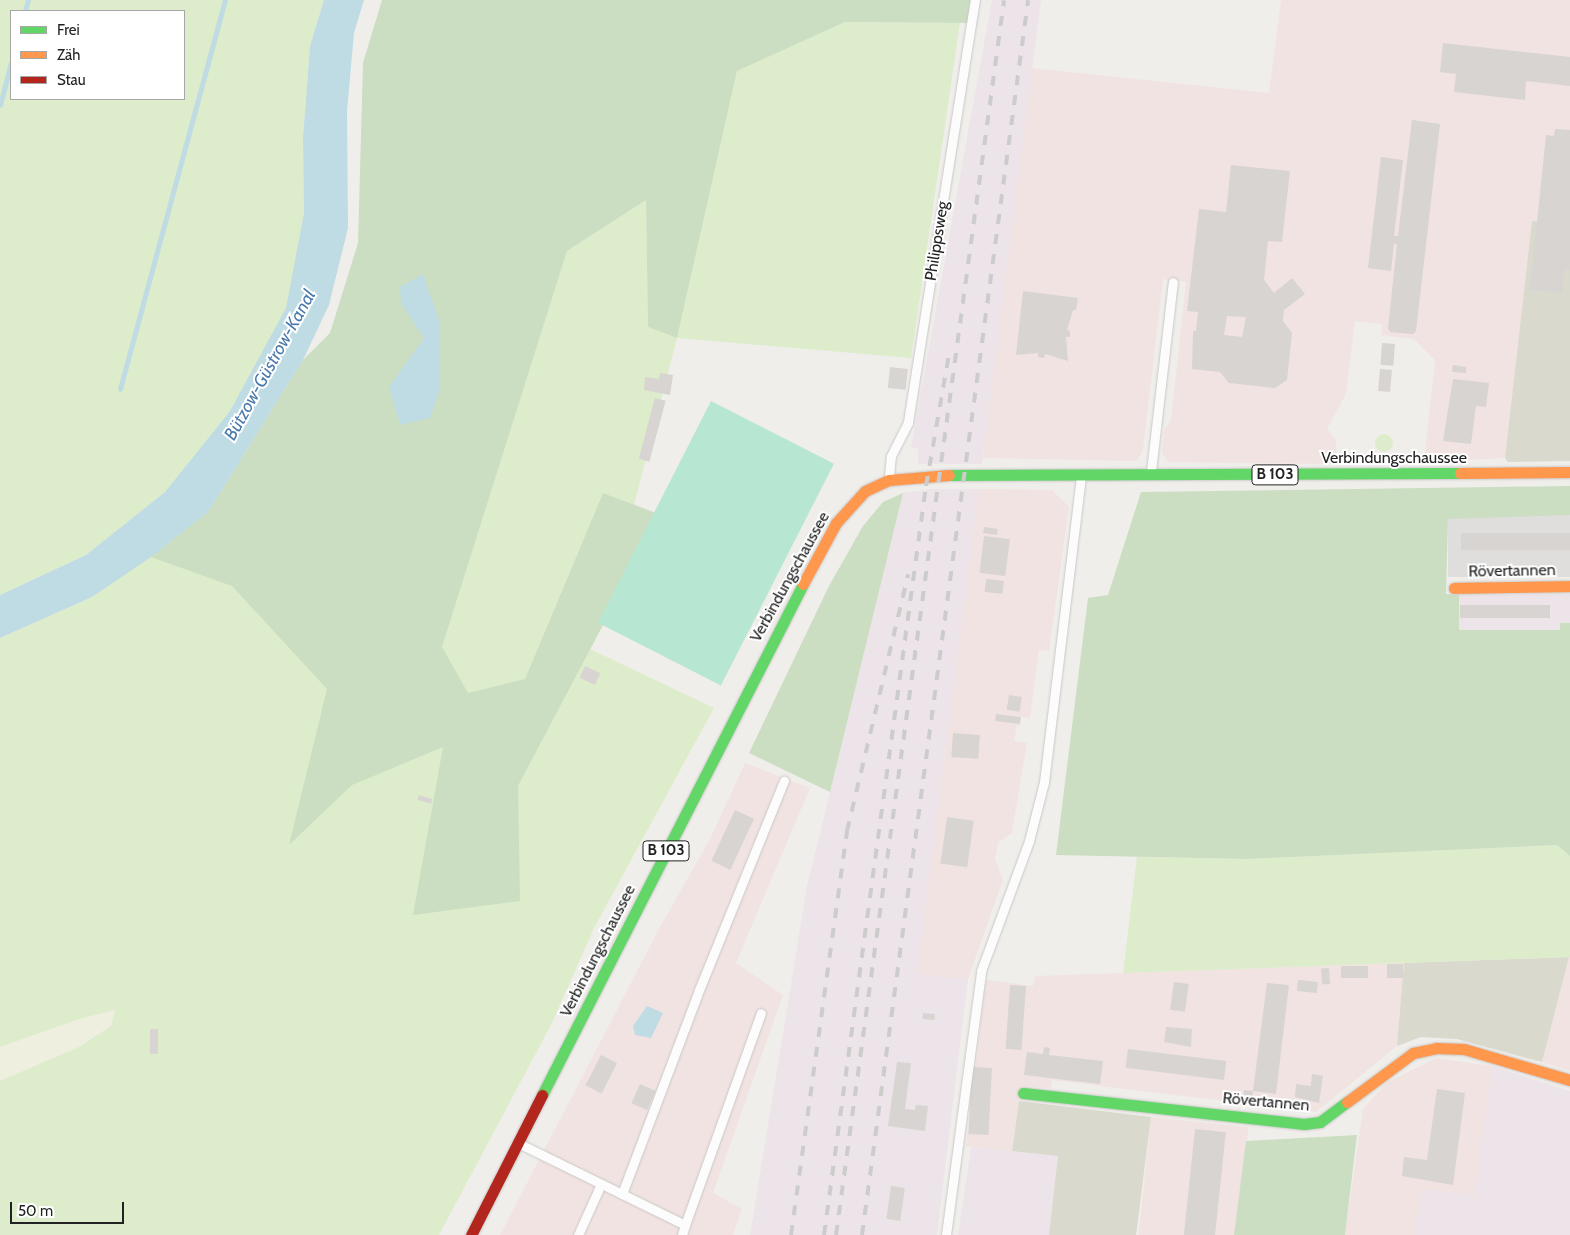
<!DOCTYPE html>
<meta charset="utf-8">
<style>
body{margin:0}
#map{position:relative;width:1570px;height:1235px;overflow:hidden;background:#f0eeeb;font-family:Cabin,sans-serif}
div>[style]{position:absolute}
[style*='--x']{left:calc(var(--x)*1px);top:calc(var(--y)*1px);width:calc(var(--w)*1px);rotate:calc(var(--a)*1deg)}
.residential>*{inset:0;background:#dfdedc;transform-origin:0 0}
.commercial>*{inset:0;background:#f1e3e1;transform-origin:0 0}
.industrial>*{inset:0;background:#ede4e9}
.construction>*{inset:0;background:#d9d9cd}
.farmland>*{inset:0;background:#efefdf}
.grass>*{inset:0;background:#ddeccb}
.round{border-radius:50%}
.forest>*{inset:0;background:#cbdec1}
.pitch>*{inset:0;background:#b7e6d2;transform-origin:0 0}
.water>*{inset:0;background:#bfdbe3}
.stream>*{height:4.5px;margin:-2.25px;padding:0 2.25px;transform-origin:2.25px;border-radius:2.25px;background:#bfdbe3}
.building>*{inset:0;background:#d7d4d2;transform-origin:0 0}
.roads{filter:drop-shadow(0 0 1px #c9c8c7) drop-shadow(0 0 1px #c9c8c7)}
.lane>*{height:9px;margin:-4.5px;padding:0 4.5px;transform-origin:4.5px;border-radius:4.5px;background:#fdfcfc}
.fast>*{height:11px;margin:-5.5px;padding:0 5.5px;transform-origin:5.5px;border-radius:5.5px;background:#63d668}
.slow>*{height:11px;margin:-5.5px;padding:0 5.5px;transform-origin:5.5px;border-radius:5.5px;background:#ff974d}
.jam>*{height:11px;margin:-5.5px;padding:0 5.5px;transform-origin:5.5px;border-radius:5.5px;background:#b3261e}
.rail>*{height:4px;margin-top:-2px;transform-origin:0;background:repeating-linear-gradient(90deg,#ccc 0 10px,transparent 0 20px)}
span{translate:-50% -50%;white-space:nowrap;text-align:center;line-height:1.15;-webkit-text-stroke:4px #fff;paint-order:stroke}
.shield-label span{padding:1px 4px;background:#fff;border:1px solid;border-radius:4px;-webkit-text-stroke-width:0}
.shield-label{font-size:15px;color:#222;font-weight:700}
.street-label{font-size:16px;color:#222}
.water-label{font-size:18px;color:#4a7aab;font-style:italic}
.legend{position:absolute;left:10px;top:10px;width:175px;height:90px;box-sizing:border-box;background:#fff;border:1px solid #a7a7a7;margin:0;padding:6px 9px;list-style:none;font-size:15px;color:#222}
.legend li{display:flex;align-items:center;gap:10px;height:25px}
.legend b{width:25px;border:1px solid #a7a7a7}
.scale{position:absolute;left:10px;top:1202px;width:114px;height:22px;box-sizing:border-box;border:2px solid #222;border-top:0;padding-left:6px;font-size:15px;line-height:18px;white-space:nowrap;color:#222;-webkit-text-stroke:4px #fff;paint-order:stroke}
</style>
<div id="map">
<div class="residential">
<div style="left:1570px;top:515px;width:62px;height:122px;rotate:90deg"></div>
</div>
<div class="commercial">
<div style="clip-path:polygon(1281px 0,1570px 0,1570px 225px,1532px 222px,1505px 458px,1424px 462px,1435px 360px,1414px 339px,1381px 335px,1382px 324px,1355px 321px,1346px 394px,1327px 429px,1336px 440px,1336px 464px,1168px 462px,1162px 453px,1164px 430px,1171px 420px,1186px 282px,1163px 279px,1143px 450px,1137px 461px,983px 458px,1031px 68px,1269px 93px)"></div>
<div style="clip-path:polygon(979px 489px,1052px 490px,1069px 507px,1049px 651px,1039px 650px,1030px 718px,1021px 717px,1020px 725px,1017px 726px,1014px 741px,1027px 743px,1012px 833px,998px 843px,995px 859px,1003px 880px,968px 979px,917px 974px)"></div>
<div style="clip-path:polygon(745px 763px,810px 788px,736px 963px,783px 995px,713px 1193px,742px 1209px,733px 1235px,500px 1235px,660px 927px,710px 839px)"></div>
<div style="clip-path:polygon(1569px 957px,1570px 957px,1570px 1071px,1542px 1062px)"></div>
<div style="clip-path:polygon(1404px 963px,1397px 1046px,1316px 1112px,1052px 1080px,1051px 1088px,1021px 1086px,1012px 1151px,966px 1146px,986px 980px,1033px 986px,1035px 976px)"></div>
<div style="clip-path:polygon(1436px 1058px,1492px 1066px,1475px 1196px,1423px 1189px,1415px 1235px,1345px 1235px,1363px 1109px,1386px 1083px)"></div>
<div style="left:1151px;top:1117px;width:98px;height:119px;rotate:6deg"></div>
</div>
<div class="industrial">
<div style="clip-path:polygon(992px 0,1041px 0,982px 464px,918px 464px,918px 449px,911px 447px)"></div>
<div style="clip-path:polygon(931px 489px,979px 489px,917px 974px,968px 979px,937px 1235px,750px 1235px,807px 886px,903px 493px)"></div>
<div style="clip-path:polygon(1570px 594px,1570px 623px,1561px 623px,1560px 630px,1459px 630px,1459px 595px)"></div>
<div style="clip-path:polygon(1492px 1066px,1570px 1091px,1570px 1235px,1415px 1235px,1422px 1189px,1475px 1196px)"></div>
<div style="clip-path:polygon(971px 1147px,1059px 1156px,1049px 1235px,958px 1235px)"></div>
</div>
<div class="construction">
<div style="clip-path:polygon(1532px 221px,1570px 225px,1570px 461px,1508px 462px,1505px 458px)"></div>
<div style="clip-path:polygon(1569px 957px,1542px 1062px,1457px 1039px,1421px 1037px,1397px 1046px,1404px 963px)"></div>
<div style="clip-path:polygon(1019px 1101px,1151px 1117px,1136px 1235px,1049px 1235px,1058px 1156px,1012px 1151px)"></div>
</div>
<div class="farmland">
<div style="clip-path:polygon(115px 1010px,111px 1026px,81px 1046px,0 1081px,0 1047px,79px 1019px)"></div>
</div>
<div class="grass">
<div style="clip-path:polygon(evenodd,0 0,324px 0,310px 46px,303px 138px,304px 213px,287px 308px,230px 411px,165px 492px,86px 555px,0 595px,0 0,11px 11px,184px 11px,184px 99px,11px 99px,11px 11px)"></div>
<div style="clip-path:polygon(845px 22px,960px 23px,911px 358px,677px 338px,634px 505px,603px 493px,525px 679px,518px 786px,590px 649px,714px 708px,594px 928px,552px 1023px,439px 1235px,0 1235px,0 1081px,81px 1046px,111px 1026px,115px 1010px,79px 1019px,0 1047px,0 638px,92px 597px,208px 512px,303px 360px,442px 647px,567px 251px,646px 200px,648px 327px,677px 338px,737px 71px)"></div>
<div class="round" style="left:1375px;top:434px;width:18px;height:18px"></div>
<div style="clip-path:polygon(1557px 845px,1570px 856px,1570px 957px,1123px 973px,1137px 857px,1246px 859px)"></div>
</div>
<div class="forest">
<div style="clip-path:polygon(382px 0,975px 0,970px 23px,845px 22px,737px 71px,677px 338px,648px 327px,646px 200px,567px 251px,442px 647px,468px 693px,525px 679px,603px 493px,656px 513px,603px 625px,518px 786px,520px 901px,413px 915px,443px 747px,352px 785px,289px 845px,327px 689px,232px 586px,151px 557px,208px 512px,303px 360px,330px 333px,358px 243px,363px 63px)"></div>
<div style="clip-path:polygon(1570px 486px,1570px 515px,1448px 519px,1446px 594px,1459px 595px,1459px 630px,1560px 630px,1560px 623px,1570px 623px,1570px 856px,1557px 845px,1246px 859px,1056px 855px,1088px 598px,1108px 595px,1141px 492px)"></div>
<div style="clip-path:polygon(903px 493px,830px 792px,749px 753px,829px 586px,863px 526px,883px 502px)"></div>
<div style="clip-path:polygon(1357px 1135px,1345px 1235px,1234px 1235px,1246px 1141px)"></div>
</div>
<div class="pitch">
<div style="left:711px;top:401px;width:138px;height:249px;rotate:27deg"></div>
</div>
<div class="water">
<div style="clip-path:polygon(324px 0,364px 0,354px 33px,347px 111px,348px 228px,329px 305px,303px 360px,208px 512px,151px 557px,92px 597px,0 638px,0 595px,86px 555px,165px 492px,230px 411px,286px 308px,304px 213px,303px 138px,310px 46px)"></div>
<div style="clip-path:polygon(423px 274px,440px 323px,439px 392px,430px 418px,400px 425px,389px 387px,424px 338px,401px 304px,400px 287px)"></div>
<div style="clip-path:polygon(647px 1006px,663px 1013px,651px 1038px,635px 1035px,633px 1026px)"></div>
</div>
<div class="stream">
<div style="--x:25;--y:11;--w:11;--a:-75"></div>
<div style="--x:0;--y:105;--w:43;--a:-75.3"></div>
<div style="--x:120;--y:389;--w:403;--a:-74.9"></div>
</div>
<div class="building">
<div style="clip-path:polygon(1443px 43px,1570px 57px,1570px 86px,1526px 81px,1525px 100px,1454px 92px,1456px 74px,1440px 72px)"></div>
<div style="clip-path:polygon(1412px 120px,1440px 124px,1416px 331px,1413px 334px,1390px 332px,1388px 328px,1397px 244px,1394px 244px,1391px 271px,1368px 268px,1381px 157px,1403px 160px,1394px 236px,1398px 236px)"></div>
<div style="clip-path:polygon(1555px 129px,1570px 130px,1570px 270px,1564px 269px,1562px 293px,1530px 290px,1546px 135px,1554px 136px)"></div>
<div style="clip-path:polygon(evenodd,1231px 165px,1290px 171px,1282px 242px,1268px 241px,1264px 280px,1274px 293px,1292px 278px,1305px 294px,1284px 310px,1283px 321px,1292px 333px,1287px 380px,1275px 388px,1229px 383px,1220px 372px,1192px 369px,1193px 331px,1196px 331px,1198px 312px,1187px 311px,1199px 209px,1226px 212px,1231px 165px,1227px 316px,1246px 317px,1242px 337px,1224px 335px,1227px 316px)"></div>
<div style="clip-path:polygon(1023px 291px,1078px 298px,1076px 310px,1073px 310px,1067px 330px,1070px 331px,1070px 337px,1066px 337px,1068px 361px,1045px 354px,1044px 358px,1038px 357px,1038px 353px,1016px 355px)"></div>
<div style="left:1382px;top:343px;width:13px;height:22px;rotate:4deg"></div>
<div style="clip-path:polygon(1453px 365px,1466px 367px,1466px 373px,1452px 372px)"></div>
<div style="left:890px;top:367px;width:18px;height:21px;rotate:6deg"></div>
<div style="left:1380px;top:369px;width:12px;height:22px;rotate:5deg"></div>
<div style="clip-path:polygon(660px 373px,673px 375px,670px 395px,644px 390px,645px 377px,659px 379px)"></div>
<div style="clip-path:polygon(1453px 379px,1489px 383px,1486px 407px,1476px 406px,1471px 444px,1443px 441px)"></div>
<div style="left:655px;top:398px;width:11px;height:63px;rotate:15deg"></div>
<div style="left:984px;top:527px;width:14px;height:6px;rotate:8deg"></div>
<div style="left:1570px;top:533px;width:17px;height:109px;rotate:90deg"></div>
<div style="left:984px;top:536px;width:26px;height:37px;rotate:7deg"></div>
<div style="left:986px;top:579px;width:18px;height:13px;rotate:6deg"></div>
<div style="left:1460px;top:605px;width:90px;height:13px"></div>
<div style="left:585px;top:666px;width:17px;height:13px;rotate:25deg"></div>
<div style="left:1009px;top:695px;width:13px;height:15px;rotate:9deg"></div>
<div style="left:996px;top:714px;width:25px;height:7px;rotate:7deg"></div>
<div style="left:953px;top:733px;width:27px;height:24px;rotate:4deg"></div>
<div style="left:419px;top:795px;width:14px;height:5px;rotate:17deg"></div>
<div style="left:735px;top:810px;width:21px;height:56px;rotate:25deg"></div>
<div style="left:947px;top:817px;width:27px;height:47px;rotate:8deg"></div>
<div style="left:1403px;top:964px;width:14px;height:16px;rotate:90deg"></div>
<div style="left:1368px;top:966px;width:12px;height:27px;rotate:90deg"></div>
<div style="left:1329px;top:968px;width:16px;height:8px;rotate:86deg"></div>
<div style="left:1298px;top:980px;width:20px;height:11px;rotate:6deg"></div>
<div style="left:1174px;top:982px;width:15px;height:28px;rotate:8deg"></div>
<div style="clip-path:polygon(1267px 983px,1289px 985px,1276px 1094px,1253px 1091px,1252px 1102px,1243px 1101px,1244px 1090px,1253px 1091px)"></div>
<div style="left:1010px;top:985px;width:16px;height:64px;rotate:4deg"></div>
<div style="left:923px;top:1013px;width:12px;height:6px;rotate:5deg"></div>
<div style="clip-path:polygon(1166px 1027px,1192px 1029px,1191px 1047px,1164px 1042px)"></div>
<div style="left:150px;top:1029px;width:8px;height:25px"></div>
<div style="clip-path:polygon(1044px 1047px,1050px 1048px,1049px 1055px,1103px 1061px,1100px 1084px,1024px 1075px,1027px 1052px,1043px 1054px)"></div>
<div style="left:1128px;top:1049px;width:99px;height:19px;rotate:7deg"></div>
<div style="left:601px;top:1055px;width:18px;height:34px;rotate:27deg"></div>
<div style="clip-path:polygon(897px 1062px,911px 1063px,905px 1109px,915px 1110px,916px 1105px,928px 1106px,925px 1131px,888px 1126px)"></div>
<div style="left:972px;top:1067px;width:20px;height:67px;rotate:3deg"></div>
<div style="clip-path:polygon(1312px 1074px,1323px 1076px,1319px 1103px,1295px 1097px,1296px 1084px,1311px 1086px)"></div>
<div style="left:640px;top:1084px;width:17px;height:21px;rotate:24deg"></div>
<div style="clip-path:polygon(1437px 1089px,1465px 1093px,1453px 1185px,1402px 1176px,1404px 1157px,1427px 1160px)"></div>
<div style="left:1195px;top:1129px;width:31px;height:107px;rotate:6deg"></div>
<div style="left:891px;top:1186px;width:14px;height:33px;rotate:8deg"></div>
</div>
<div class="roads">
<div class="lane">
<div style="--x:1151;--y:471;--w:190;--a:-83.4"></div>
<div style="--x:889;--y:477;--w:21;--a:-85"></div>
<div style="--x:891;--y:456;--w:38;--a:-63"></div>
<div style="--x:908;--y:422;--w:427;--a:-81"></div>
<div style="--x:520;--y:1144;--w:184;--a:26.1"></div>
<div style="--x:685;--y:1225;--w:10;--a:107"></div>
<div style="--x:622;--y:1194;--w:218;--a:-69.3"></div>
<div style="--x:699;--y:990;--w:226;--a:-67.9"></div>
<div style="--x:685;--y:1225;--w:225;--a:-70.3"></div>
<div style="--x:578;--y:1235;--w:56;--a:-65.7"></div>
<div style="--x:946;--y:1235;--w:266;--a:-82.4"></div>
<div style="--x:981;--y:971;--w:139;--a:-69.7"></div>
<div style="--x:1029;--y:841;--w:61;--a:-75.7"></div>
<div style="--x:1044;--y:782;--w:306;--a:-83.1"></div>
</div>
<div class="fast">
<div style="--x:949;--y:475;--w:511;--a:-0.22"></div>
<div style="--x:1023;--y:1093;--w:283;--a:6.3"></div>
<div style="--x:1304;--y:1124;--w:16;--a:-7"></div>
<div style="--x:1320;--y:1122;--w:34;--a:-37"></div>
<div style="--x:542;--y:1095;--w:574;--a:-62.94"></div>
</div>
<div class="slow">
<div style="--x:1460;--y:473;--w:110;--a:-0.5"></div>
<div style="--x:803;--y:584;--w:69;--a:-61.6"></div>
<div style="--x:836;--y:523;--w:43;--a:-47.8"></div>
<div style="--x:865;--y:491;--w:26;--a:-25"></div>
<div style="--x:889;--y:480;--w:60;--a:-4.8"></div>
<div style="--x:1454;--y:588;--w:116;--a:-1"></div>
<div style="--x:1347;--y:1102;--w:82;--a:-36.6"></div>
<div style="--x:1413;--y:1053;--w:24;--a:-12"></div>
<div style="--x:1436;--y:1048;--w:28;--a:2"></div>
<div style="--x:1464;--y:1049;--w:110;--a:16.3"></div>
</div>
<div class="jam">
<div style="--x:471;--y:1235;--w:157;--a:-63.1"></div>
</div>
</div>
<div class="rail">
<div style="--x:791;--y:1235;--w:408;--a:-82.1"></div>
<div style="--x:847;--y:831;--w:264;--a:-76.6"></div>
<div style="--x:824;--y:1235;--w:756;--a:-82.25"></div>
<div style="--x:926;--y:486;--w:134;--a:-80.1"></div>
<div style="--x:836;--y:1235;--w:1246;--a:-82.25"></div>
<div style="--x:862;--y:1235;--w:1246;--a:-82.34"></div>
</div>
<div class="shield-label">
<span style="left:1275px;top:475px">B 103</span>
<span style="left:666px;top:851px">B 103</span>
</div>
<div class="street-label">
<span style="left:937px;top:241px;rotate:-81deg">Philippsweg</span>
<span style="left:1394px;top:458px">Verbindungschaussee</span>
<span style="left:1512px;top:571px;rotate:-1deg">Rövertannen</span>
<span style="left:790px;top:577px;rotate:-61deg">Verbindungschaussee</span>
<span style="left:598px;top:951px;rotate:-63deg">Verbindungschaussee</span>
<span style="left:1266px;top:1102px;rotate:5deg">Rövertannen</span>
</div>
<div class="water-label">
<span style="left:270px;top:365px;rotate:-61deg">Bützow-Güstrow-Kanal</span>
</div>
<ul class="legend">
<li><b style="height:6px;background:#63d668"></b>Frei</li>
<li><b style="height:6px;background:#ff974d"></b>Zäh</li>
<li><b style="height:6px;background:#b3261e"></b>Stau</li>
</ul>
<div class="scale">50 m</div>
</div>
